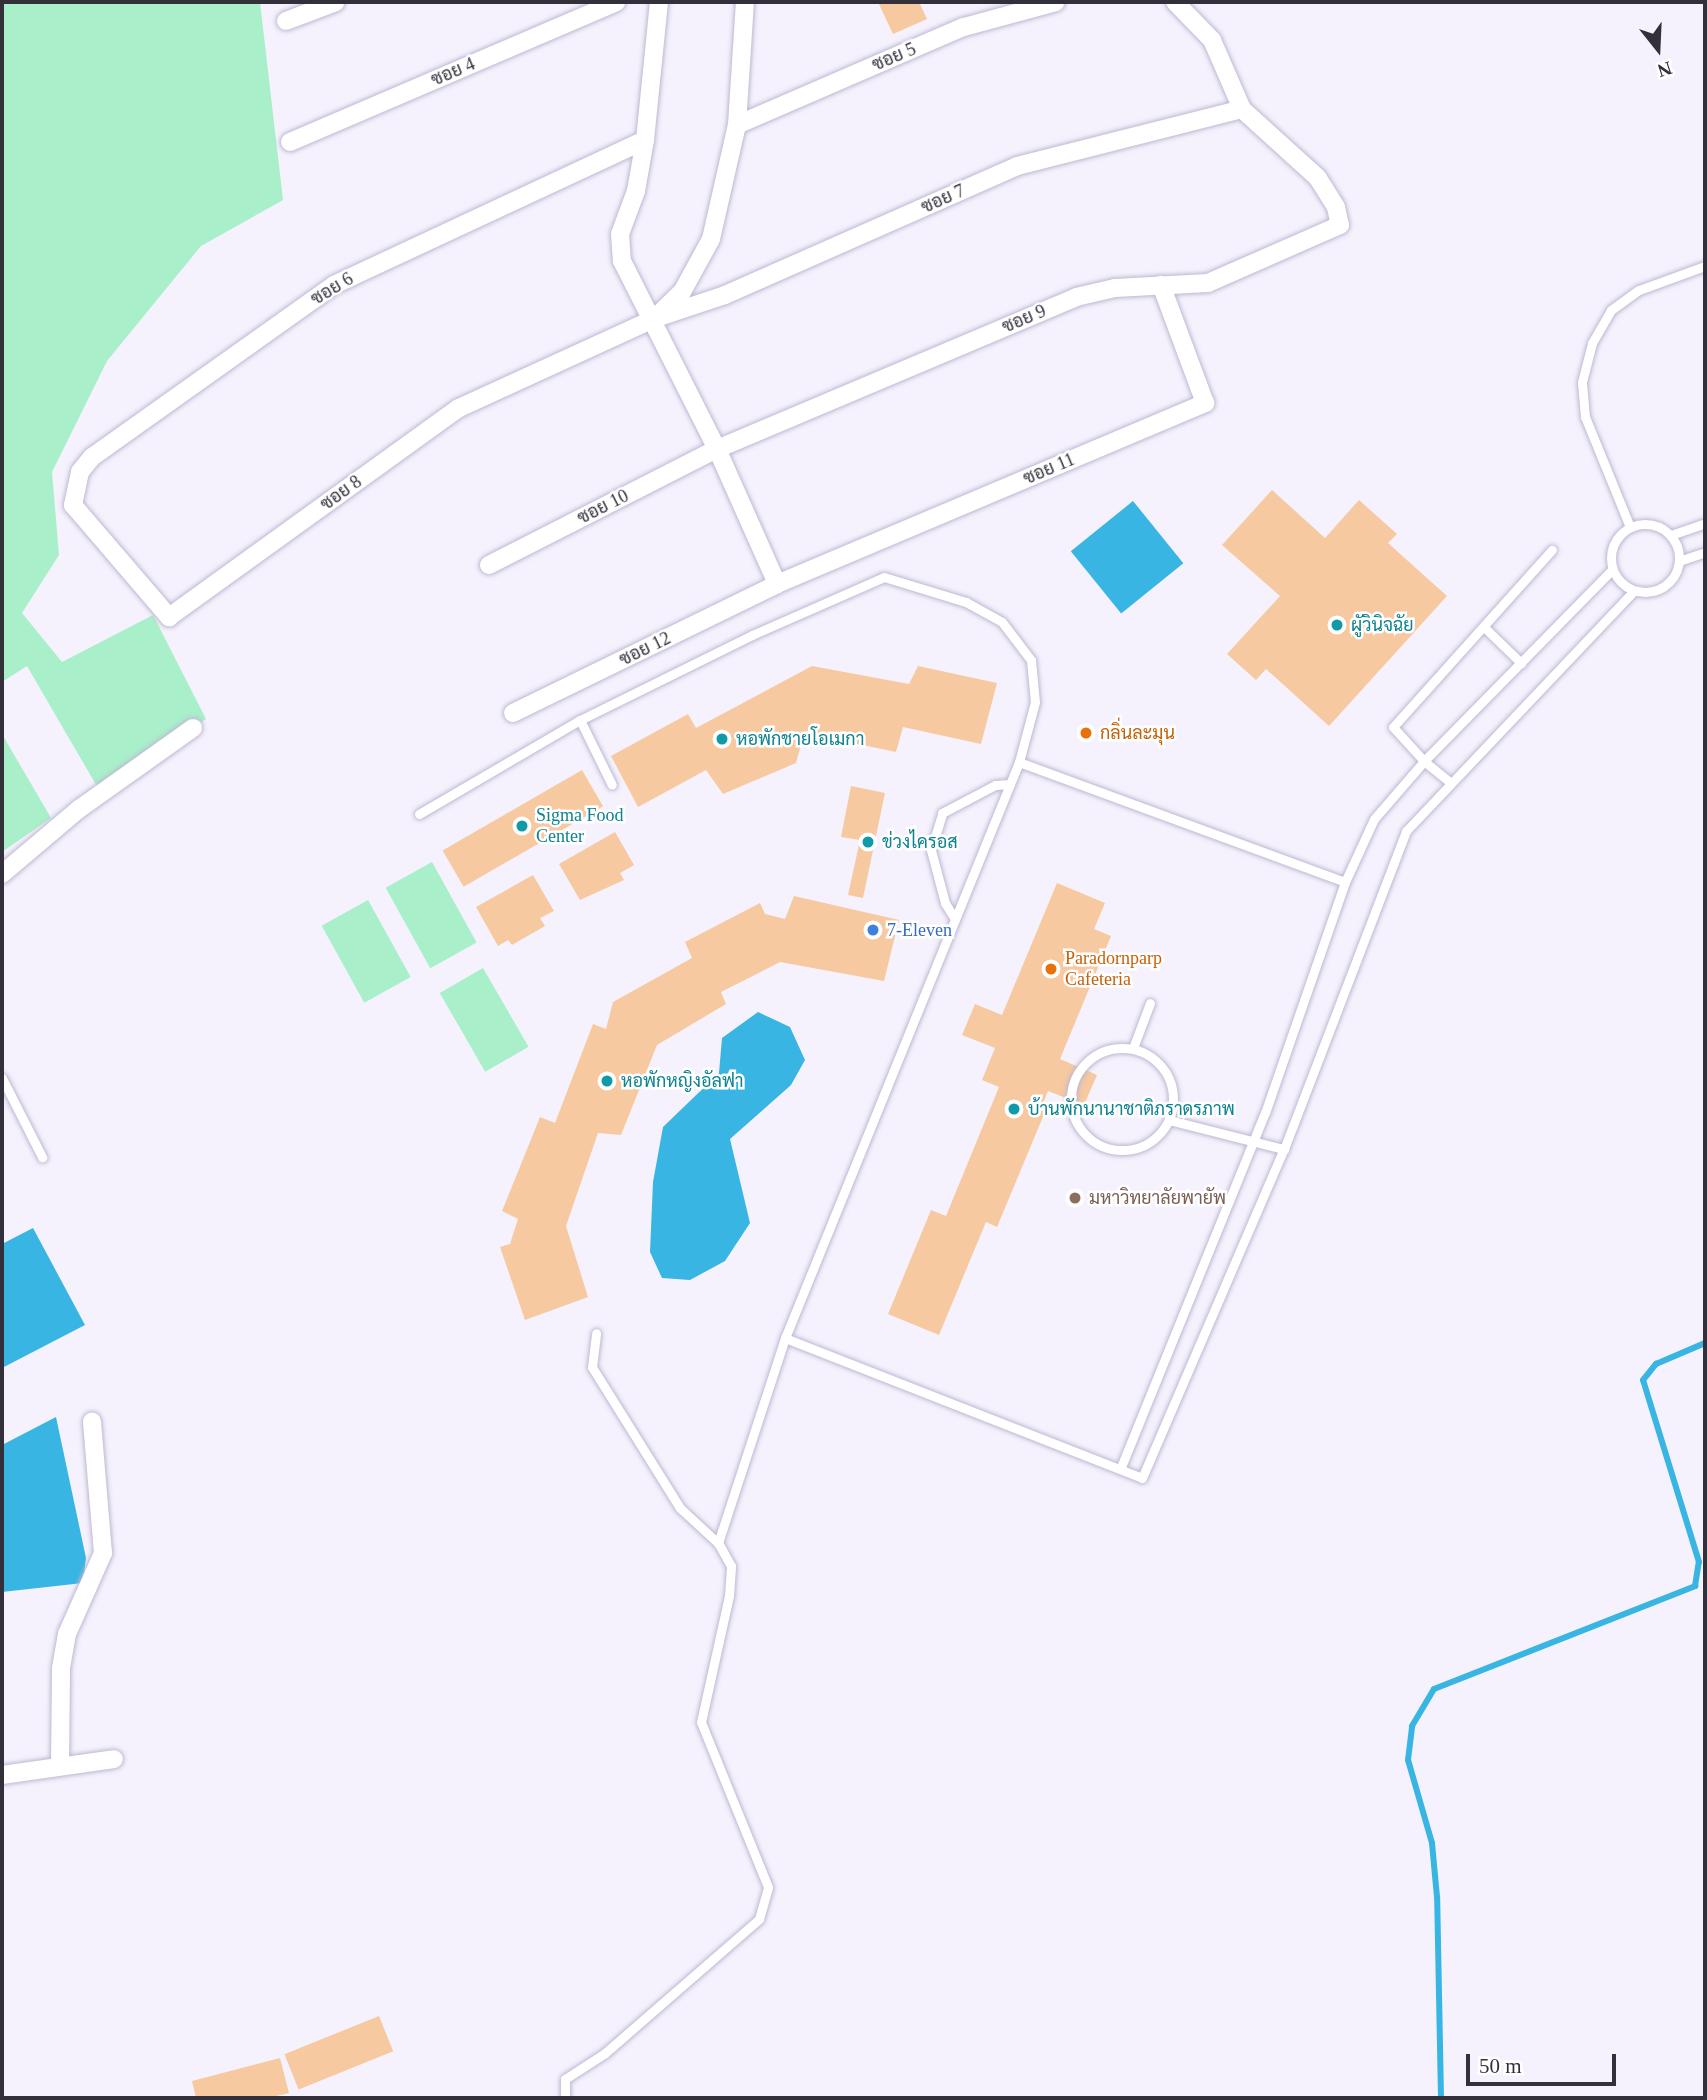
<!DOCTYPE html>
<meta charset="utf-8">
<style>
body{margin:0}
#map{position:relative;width:1707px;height:2100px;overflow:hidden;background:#f5f2fd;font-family:"Times New Roman",Sarabun,serif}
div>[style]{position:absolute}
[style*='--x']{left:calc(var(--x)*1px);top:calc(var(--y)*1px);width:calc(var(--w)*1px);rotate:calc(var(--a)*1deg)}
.green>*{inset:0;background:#a9efca;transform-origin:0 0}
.water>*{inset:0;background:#38b5e2;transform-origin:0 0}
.stream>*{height:6px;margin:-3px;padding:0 3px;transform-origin:3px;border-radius:3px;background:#38b5e2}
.building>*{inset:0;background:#f6c9a0;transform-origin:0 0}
.roads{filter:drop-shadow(0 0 2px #bfb7d2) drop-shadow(0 0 2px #bfb7d2)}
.service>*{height:9px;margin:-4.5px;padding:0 4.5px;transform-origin:4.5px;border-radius:4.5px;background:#fff}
.service>.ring{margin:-4.5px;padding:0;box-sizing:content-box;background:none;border:9px solid #fff;border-radius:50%}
.minor>*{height:18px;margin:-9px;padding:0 9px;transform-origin:9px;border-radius:9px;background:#fff}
.dots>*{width:19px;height:19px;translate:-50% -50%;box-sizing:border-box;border:4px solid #fff;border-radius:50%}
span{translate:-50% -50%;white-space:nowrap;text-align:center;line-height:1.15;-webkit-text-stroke:5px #fff;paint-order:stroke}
.street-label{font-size:18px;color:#33303b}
.culture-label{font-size:18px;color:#0d838f}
.left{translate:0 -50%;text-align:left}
.food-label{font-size:18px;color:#c56008}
.shop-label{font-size:18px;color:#366cbe}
.education-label{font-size:18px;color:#785e54}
.frame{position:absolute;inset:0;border:4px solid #33303b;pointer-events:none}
.north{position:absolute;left:1623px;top:14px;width:70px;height:70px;-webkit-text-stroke:5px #fff;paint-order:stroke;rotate:162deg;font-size:19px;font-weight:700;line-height:28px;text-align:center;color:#33303b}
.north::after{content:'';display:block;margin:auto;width:24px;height:32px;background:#33303b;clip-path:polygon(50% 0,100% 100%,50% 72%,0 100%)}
.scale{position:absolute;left:1466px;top:2054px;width:150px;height:32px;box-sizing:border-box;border:4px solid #33303b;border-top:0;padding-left:9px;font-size:21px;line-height:24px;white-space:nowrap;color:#33303b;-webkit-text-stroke:5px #fff;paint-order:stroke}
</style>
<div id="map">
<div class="green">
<div style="clip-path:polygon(2px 2px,260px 2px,283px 200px,201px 246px,107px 361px,52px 472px,59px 555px,22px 613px,62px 662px,153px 615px,206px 719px,99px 790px,27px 666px,2px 682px)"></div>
<div style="clip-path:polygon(2px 734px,51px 818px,2px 852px)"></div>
<div style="left:432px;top:862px;width:92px;height:53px;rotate:61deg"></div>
<div style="left:368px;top:900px;width:88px;height:53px;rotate:61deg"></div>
<div style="left:483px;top:968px;width:91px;height:50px;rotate:60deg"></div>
</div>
<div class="water">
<div style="left:1133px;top:501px;width:80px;height:80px;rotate:51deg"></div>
<div style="clip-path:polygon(758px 1012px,790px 1027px,805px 1060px,791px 1085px,730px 1139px,750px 1223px,725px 1261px,690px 1280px,662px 1278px,650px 1252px,653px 1182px,663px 1127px,719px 1073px,722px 1038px)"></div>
<div style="clip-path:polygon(33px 1228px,85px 1325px,2px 1368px,2px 1244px)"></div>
<div style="clip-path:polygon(56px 1417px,86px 1558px,83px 1583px,2px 1592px,2px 1445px)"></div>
</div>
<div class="stream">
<div style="--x:1441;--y:2098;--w:201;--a:-91.1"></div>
<div style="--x:1437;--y:1897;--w:54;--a:-95.3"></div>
<div style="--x:1432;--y:1843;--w:86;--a:-106.1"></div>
<div style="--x:1408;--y:1760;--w:34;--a:-83"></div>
<div style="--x:1412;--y:1726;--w:43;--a:-59.3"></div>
<div style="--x:1434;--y:1689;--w:281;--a:-21.5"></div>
<div style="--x:1695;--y:1586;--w:24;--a:-81"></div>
<div style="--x:1699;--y:1562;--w:190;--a:-107.1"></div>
<div style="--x:1643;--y:1380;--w:21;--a:-51"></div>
<div style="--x:1656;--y:1364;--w:53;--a:-23.2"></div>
</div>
<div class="building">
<div style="clip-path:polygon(878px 2px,919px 2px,927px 19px,893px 34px)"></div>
<div style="clip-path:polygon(1272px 490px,1325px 538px,1359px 500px,1397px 534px,1388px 543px,1447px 596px,1329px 726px,1266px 669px,1256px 680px,1227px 654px,1280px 596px,1222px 545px)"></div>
<div style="clip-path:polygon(812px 666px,909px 684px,918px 666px,997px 683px,981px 744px,903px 727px,896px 752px,804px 733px,796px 763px,723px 794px,706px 770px,638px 807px,611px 756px,688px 714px,696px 728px)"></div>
<div style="left:582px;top:770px;width:42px;height:161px;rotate:60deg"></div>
<div style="clip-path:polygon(851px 786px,885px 793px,863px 898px,848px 895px,860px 840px,841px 837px)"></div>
<div style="clip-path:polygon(615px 832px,634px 865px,620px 873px,624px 880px,580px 900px,559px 864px)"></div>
<div style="clip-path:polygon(533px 875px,554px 911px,540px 918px,545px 926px,512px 945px,508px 940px,498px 946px,476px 907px)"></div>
<div style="clip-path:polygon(1057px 883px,1105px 903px,1094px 929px,1111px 936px,1060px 1059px,1097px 1075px,1084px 1105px,1048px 1091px,1042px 1106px,1030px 1101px,1028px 1105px,1045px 1112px,997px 1227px,986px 1222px,939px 1335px,888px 1314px,931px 1210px,946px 1216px,999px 1087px,982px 1080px,995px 1048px,962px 1035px,975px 1004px,1002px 1015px)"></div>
<div style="clip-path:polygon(794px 896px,899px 920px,884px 981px,780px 962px,721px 992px,726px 1004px,657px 1045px,621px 1135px,598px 1133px,566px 1226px,588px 1297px,525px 1320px,500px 1247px,510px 1244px,518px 1219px,502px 1211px,540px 1117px,555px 1123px,593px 1024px,606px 1029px,613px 1002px,692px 958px,685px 942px,760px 903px,765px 914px,785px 919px)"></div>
<div style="left:379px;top:2016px;width:38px;height:102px;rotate:68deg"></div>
<div style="clip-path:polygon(280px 2058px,289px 2093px,268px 2098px,196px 2098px,192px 2081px)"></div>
</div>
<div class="roads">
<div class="service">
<div class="ring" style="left:1611px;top:524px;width:59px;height:59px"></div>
<div style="--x:1630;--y:527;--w:119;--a:-112.2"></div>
<div style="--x:1585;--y:417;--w:35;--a:-95"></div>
<div style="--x:1582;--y:382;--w:40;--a:-75.6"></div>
<div style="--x:1592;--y:343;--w:38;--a:-60"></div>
<div style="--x:1611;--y:310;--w:34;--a:-36"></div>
<div style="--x:1639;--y:290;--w:70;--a:-20"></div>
<div style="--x:1671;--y:535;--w:36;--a:-19"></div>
<div style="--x:1679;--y:561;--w:28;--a:-19"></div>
<div style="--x:1484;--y:627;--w:52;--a:44.2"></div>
<div style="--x:580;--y:720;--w:72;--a:63.8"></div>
<div style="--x:1019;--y:762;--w:347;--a:20.2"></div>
<div style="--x:1451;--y:783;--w:35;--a:-141"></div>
<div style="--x:1424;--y:761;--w:46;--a:-132.4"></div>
<div style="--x:1393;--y:727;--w:238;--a:-48.1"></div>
<div style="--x:419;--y:814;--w:186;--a:-30.3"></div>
<div style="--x:580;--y:720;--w:192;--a:-26.3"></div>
<div style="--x:752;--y:635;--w:144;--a:-23.7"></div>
<div style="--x:884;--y:577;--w:86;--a:17"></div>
<div style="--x:966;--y:602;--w:41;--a:29.1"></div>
<div style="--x:1002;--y:622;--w:48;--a:52.7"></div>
<div style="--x:1031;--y:660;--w:42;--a:84.6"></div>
<div style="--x:1035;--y:702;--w:62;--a:104.9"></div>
<div style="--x:1019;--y:762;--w:622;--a:112.11"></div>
<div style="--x:785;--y:1338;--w:216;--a:108.1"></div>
<div style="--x:955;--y:919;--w:19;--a:-122"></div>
<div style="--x:945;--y:903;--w:55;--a:-104.8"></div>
<div style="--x:931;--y:850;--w:39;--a:-73"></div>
<div style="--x:942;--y:813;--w:60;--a:-27.8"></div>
<div style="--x:995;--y:785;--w:15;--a:-4"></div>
<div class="ring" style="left:1071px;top:1048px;width:93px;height:93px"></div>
<div style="--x:1133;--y:1048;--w:48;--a:-69.3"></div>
<div style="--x:2;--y:1078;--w:89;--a:63.1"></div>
<div style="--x:1169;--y:1120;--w:119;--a:14.2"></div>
<div style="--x:785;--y:1338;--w:383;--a:21.4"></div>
<div style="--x:1142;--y:1478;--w:358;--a:-66.7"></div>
<div style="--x:1284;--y:1149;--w:341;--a:-69"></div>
<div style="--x:1406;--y:831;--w:331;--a:-46.5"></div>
<div style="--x:1121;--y:1467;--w:382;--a:-67.9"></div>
<div style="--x:1265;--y:1113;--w:244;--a:-70.9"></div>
<div style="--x:1345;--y:882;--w:69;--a:-65.3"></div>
<div style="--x:1374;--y:819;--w:77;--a:-49.2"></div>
<div style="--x:1424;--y:761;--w:268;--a:-45.5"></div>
<div style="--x:565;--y:2098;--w:19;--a:-90"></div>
<div style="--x:565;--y:2079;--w:48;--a:-33"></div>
<div style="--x:605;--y:2053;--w:204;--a:-41"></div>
<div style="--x:759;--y:1919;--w:33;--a:-74"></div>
<div style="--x:768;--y:1887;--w:178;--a:-112.1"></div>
<div style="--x:701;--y:1722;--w:129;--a:-77.5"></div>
<div style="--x:729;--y:1596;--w:30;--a:-86"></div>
<div style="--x:731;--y:1566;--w:26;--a:-119"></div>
<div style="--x:718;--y:1543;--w:52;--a:-137.4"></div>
<div style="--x:680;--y:1508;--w:166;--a:-122"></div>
<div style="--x:592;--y:1367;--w:34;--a:-83"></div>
</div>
<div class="minor">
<div style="--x:659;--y:2;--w:139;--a:95.8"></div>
<div style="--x:645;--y:140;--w:52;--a:100"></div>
<div style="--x:636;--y:191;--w:46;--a:110.4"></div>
<div style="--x:620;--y:234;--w:27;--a:86"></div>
<div style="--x:622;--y:261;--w:211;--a:63.2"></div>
<div style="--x:717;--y:449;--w:148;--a:66"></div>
<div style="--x:286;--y:21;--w:53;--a:-20.8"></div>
<div style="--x:737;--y:125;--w:247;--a:-23.4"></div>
<div style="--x:964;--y:27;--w:95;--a:-15.2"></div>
<div style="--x:645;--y:140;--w:343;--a:155"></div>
<div style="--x:334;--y:285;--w:297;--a:144.6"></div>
<div style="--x:92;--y:457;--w:19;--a:129"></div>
<div style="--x:80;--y:472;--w:34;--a:102"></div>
<div style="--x:73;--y:505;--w:148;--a:49.4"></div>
<div style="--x:169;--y:617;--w:357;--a:-35.8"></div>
<div style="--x:459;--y:408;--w:213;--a:-24.6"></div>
<div style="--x:653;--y:319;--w:76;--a:-18.4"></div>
<div style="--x:725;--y:295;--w:319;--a:-23.8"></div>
<div style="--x:1017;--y:166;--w:232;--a:-14.2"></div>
<div style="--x:290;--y:142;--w:355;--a:-23.2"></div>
<div style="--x:659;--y:314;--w:32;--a:-44"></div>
<div style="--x:682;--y:292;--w:60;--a:-61.3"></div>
<div style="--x:711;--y:239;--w:117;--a:-77.2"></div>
<div style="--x:737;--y:125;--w:123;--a:-86.3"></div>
<div style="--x:489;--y:565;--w:256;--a:-27"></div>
<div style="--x:717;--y:449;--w:390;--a:-22.9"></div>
<div style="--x:1076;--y:297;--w:40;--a:-13"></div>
<div style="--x:1115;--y:288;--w:93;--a:-3.1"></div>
<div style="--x:1208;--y:283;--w:144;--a:-23.7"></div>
<div style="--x:1340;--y:225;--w:18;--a:-103"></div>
<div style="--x:1336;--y:207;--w:34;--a:-122"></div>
<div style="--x:1318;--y:178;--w:103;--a:-137.8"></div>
<div style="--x:1242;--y:109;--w:75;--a:-113.5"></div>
<div style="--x:1212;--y:40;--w:53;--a:-134.2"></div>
<div style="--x:513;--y:713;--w:294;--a:-26"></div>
<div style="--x:777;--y:584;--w:465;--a:-22.9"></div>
<div style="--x:1205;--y:403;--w:126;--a:-110.4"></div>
<div style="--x:2;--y:874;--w:101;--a:-40.2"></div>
<div style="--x:79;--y:809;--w:140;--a:-35.4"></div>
<div style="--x:60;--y:1766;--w:98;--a:-89.4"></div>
<div style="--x:61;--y:1668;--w:35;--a:-80"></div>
<div style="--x:67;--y:1634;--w:89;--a:-66"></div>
<div style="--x:103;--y:1553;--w:132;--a:-94.8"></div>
<div style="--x:2;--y:1775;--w:113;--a:-8.1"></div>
</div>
</div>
<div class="dots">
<div style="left:1337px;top:625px;background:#0f9aa8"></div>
<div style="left:1086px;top:733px;background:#e8710a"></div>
<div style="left:722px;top:739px;background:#0f9aa8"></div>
<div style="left:522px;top:826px;background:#0f9aa8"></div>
<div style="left:868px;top:842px;background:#0f9aa8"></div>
<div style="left:873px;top:930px;background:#3f7fe0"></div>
<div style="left:1051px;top:969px;background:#e8710a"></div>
<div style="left:607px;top:1081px;background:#0f9aa8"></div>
<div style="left:1014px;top:1109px;background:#0f9aa8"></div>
<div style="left:1075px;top:1198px;background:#8d6e63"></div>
</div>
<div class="street-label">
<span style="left:894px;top:57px;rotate:-23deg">ซอย 5</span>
<span style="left:453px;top:72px;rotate:-23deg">ซอย 4</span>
<span style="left:943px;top:199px;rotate:-24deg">ซอย 7</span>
<span style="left:332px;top:289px;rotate:-31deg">ซอย 6</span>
<span style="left:1024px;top:319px;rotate:-23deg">ซอย 9</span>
<span style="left:1049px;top:469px;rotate:-23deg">ซอย 11</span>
<span style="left:341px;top:493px;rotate:-36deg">ซอย 8</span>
<span style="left:603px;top:507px;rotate:-27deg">ซอย 10</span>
<span style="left:645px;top:649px;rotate:-26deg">ซอย 12</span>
</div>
<div class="culture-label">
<span class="left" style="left:1351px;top:625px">ผัูวินิจฉัย</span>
<span class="left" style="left:736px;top:739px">หอพักชายโอเมกา</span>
<span class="left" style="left:536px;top:826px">Sigma Food<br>Center</span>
<span class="left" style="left:882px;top:842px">ข่วงไครอส</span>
<span class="left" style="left:621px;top:1081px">หอพักหญิงอัลฟา</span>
<span class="left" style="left:1028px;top:1109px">บ้านพักนานาชาติภราดรภาพ</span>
</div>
<div class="food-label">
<span class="left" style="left:1100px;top:733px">กลิ่นละมุน</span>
<span class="left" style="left:1065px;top:969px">Paradornparp<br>Cafeteria</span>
</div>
<div class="shop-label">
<span class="left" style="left:887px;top:930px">7-Eleven</span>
</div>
<div class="education-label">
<span class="left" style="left:1089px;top:1198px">มหาวิทยาลัยพายัพ</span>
</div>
<div class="frame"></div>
<div class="north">N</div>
<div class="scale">50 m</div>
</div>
